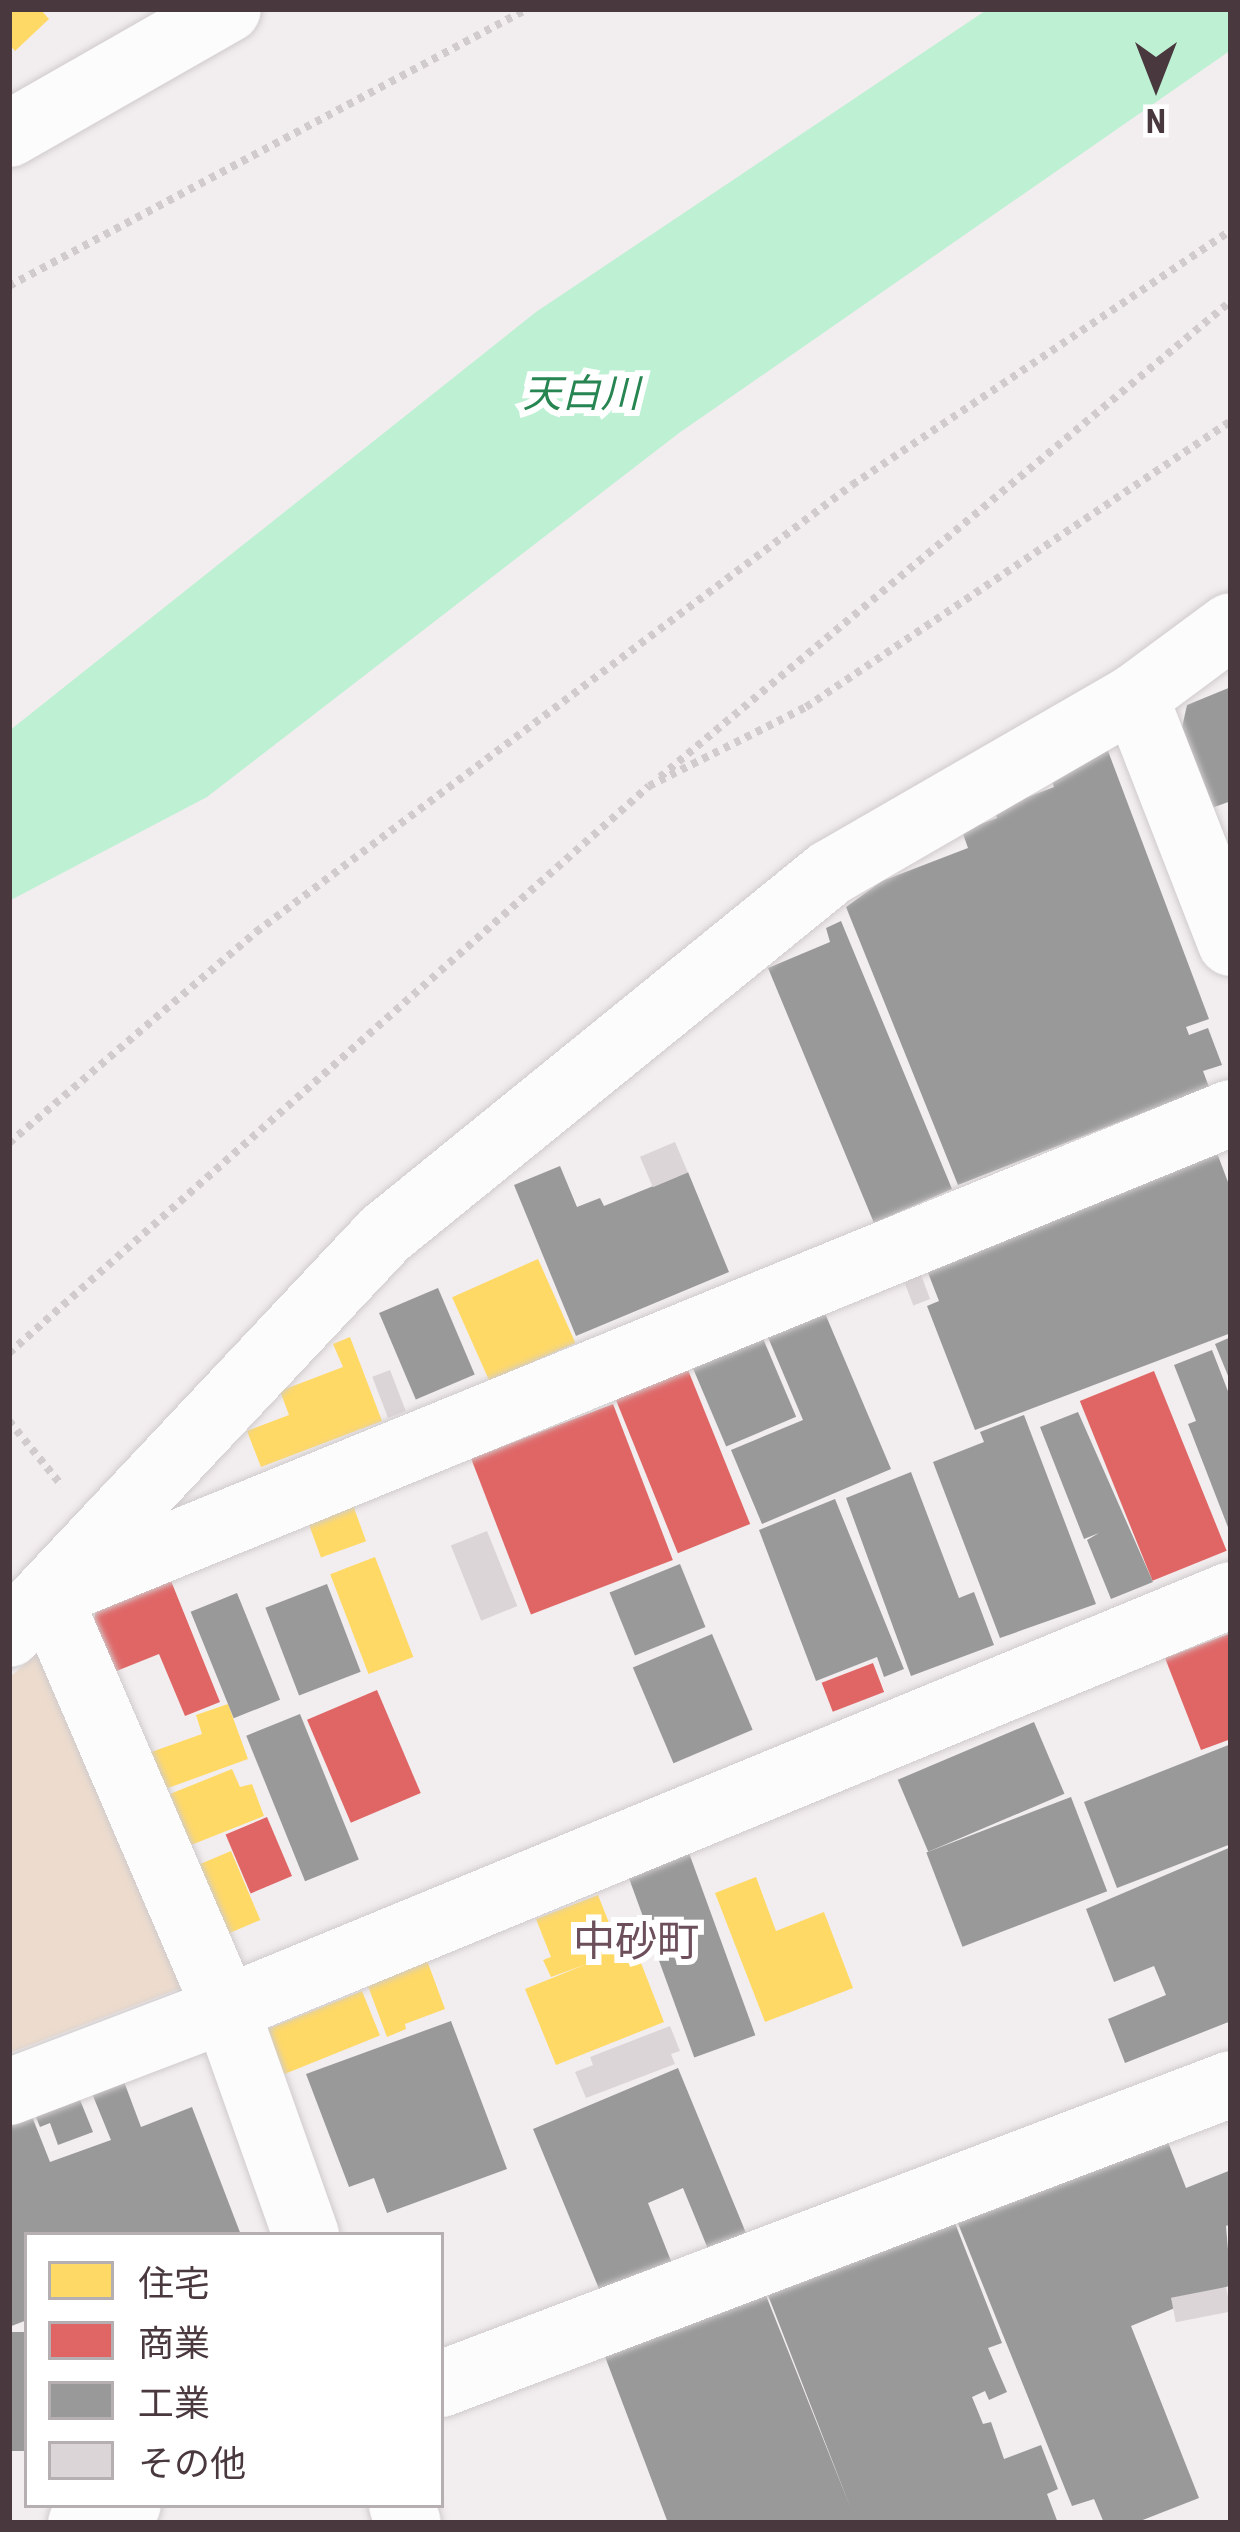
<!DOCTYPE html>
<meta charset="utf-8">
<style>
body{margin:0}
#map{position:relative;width:1240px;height:2532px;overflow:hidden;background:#f2edee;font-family:"Roboto Condensed","Noto Sans JP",sans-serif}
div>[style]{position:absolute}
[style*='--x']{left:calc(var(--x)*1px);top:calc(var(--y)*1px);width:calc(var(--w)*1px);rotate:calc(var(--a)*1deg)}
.green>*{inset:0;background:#eddcce}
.water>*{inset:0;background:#bef0d4}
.homes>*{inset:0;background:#ffd966;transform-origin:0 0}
.shops>*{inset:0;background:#e06666;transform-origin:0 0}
.industry>*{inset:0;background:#999;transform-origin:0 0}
.building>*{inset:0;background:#dcd5d7;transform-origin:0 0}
.path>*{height:8px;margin-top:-4px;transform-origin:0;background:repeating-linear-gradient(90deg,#d2cbce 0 6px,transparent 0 12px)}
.roads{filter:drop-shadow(0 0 3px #d0cbcc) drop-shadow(0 0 3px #d0cbcc)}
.minor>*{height:66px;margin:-33px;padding:0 33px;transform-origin:33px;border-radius:33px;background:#fdfcfc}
span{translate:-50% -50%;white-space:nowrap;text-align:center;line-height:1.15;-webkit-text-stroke:12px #fff;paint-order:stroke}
.water-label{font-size:39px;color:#278552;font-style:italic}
.quarter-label{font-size:42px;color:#6c4f5a}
.frame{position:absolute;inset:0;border:12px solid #49383e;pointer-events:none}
.legend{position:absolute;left:24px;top:2232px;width:420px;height:276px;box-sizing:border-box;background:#fff;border:3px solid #b6afb2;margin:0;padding:15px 21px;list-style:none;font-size:36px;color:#49383e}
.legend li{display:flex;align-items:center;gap:24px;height:60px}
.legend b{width:60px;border:3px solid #b6afb2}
.north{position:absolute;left:1096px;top:24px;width:120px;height:120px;-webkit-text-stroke:9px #fff;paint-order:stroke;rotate:180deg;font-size:33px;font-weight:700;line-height:48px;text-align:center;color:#49383e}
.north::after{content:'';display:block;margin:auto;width:42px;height:54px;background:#49383e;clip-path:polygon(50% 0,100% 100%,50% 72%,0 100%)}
</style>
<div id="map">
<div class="green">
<div style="clip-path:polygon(41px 1650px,183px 1987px,9px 2053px,9px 1678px)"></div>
</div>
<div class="water">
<div style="clip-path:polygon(988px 9px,1231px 9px,1231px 50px,679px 433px,207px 797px,9px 901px,9px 731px,536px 312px)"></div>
</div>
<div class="homes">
<div style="clip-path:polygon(9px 9px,40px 9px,49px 19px,15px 51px,9px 44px)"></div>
<div style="left:538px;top:1259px;width:92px;height:94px;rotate:66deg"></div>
<div style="clip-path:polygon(350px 1337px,382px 1421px,261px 1467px,247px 1431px,289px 1415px,280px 1391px,343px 1367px,333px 1344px)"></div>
<div style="left:350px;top:1497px;width:47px;height:48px;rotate:70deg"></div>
<div style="left:375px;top:1557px;width:107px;height:48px;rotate:69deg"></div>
<div style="clip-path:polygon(228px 1704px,248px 1759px,157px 1792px,143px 1755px,202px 1734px,196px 1715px)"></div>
<div style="clip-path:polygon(232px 1769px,240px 1787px,252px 1784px,264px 1816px,191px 1845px,170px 1794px)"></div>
<div style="left:231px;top:1851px;width:75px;height:45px;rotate:67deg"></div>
<div style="clip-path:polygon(756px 1877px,776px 1931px,824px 1912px,853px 1988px,765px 2022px,715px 1893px)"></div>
<div style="clip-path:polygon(598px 1895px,613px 1933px,625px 1929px,634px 1945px,664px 2022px,556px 2065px,525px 1989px,587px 1964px,551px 1977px,543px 1960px,551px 1957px,536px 1919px)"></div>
<div style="clip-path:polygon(425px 1955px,445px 2009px,405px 2024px,406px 2029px,387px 2037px,365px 1978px)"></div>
<div style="left:362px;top:1991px;width:48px;height:109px;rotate:68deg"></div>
</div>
<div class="shops">
<div style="left:688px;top:1370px;width:166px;height:78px;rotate:68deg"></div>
<div style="left:1154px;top:1371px;width:194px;height:80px;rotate:68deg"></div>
<div style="left:613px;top:1404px;width:167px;height:152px;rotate:69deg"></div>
<div style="clip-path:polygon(167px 1571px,220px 1702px,185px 1716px,159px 1654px,114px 1672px,93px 1623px,99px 1599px)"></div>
<div style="clip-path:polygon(1231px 1633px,1231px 1739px,1201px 1750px,1165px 1658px)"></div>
<div style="left:873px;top:1663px;width:31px;height:55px;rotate:69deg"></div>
<div style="left:377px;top:1690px;width:112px;height:76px;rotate:67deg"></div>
<div style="left:267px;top:1817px;width:64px;height:45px;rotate:67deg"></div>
</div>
<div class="industry">
<div style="clip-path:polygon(1231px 687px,1231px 801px,1209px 809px,1181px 732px,1187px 705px)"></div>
<div style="clip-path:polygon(1081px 745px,1108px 751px,1209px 1019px,1186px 1027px,1189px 1035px,1208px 1028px,1222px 1065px,1203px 1071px,1209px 1087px,958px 1185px,846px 907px,882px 881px,968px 848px,962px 831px,997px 818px,994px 810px,1054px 787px,1047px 768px)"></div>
<div style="clip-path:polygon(841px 921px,952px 1189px,874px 1223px,768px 968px,830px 942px,826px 928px)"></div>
<div style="clip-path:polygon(1217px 1153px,1231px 1190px,1231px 1333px,975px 1430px,927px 1306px,939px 1301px,925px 1265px)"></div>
<div style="clip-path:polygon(560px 1166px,577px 1207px,600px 1198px,604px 1206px,688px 1172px,729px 1272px,576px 1336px,514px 1185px)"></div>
<div style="left:438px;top:1288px;width:94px;height:64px;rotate:67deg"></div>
<div style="clip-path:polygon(824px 1311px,891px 1469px,762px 1524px,731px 1450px,803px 1420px,767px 1335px)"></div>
<div style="left:761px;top:1334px;width:90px;height:76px;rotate:67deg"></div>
<div style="clip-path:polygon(1231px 1337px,1231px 1383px,1215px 1344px)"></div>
<div style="clip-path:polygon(1212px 1350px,1231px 1399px,1231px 1535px,1188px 1424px,1196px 1421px,1174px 1365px)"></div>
<div style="clip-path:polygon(1078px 1412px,1153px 1582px,1111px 1599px,1087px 1540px,1099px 1533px,1084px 1539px,1040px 1427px)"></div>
<div style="clip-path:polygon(1024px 1415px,1096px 1604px,1000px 1638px,933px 1462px,984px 1442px,980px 1432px)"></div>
<div style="clip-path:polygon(911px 1472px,959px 1598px,974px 1592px,994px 1645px,911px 1676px,846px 1498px)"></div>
<div style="clip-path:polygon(835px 1499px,904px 1669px,884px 1677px,877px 1657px,816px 1681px,759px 1530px)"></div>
<div style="left:680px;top:1564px;width:68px;height:76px;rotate:68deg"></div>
<div style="left:327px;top:1584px;width:94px;height:66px;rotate:69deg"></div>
<div style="left:237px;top:1593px;width:115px;height:50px;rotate:68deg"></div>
<div style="left:712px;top:1634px;width:104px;height:86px;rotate:67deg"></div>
<div style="left:300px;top:1714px;width:157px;height:58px;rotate:68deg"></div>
<div style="left:1034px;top:1722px;width:78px;height:148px;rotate:67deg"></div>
<div style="clip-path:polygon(1231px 1744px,1231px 1844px,1117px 1888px,1084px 1802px)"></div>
<div style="left:1071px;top:1797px;width:101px;height:155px;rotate:69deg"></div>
<div style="clip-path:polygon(1231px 1847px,1231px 2021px,1125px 2063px,1108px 2019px,1166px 1995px,1154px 1966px,1114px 1982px,1086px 1909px)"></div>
<div style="left:689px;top:1853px;width:194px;height:65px;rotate:70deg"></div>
<div style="clip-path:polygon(451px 2021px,507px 2169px,387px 2213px,374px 2178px,349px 2187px,306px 2074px)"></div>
<div style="clip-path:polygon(678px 2068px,746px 2233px,708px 2249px,683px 2188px,648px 2203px,673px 2266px,602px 2296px,533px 2129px)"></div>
<div style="clip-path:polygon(123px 2079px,141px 2127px,192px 2107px,241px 2235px,27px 2235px,27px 2320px,9px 2327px,9px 2123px,31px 2114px,50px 2162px,111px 2140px,91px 2091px)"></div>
<div style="clip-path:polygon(78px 2095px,93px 2132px,58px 2145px,50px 2123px,40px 2127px,34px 2112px)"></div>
<div style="clip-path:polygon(1164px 2132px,1186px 2188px,1231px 2170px,1231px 2224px,1226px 2226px,1231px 2285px,1131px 2326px,1199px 2498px,1135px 2523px,1104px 2523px,1094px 2499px,1072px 2506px,955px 2216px)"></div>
<div style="clip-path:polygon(953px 2218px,1002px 2343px,988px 2348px,1007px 2392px,989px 2400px,985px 2391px,972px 2397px,983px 2424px,991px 2422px,1004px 2459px,1041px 2445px,1058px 2489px,1047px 2494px,1058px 2523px,668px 2523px,604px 2354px,765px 2293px,851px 2509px,766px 2290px)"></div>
<div style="left:27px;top:2332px;width:119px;height:19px;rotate:90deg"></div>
</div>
<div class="building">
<div style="left:675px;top:1142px;width:33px;height:38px;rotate:67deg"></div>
<div style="left:919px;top:1270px;width:31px;height:18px;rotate:69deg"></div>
<div style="left:390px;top:1370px;width:44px;height:19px;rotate:69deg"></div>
<div style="left:487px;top:1531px;width:81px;height:39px;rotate:68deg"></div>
<div style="clip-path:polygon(670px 2026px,680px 2051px,671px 2054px,675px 2064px,586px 2098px,575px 2072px,593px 2065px,590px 2057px)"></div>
<div style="left:1226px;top:2287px;width:25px;height:56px;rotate:79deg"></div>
</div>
<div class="path">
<div style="--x:9;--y:286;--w:587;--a:-28.14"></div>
<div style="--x:660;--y:777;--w:743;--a:-39.82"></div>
<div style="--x:9;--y:1143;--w:325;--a:-40.5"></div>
<div style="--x:256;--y:932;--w:745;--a:-36.87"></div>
<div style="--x:852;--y:485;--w:457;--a:-33.9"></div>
<div style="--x:9;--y:1353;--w:855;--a:-41.54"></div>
<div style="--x:649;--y:786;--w:176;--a:-26.7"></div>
<div style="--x:806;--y:707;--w:512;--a:-33.94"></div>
<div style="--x:9;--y:1421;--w:84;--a:50.8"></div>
</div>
<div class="roads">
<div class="minor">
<div style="--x:9;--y:134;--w:252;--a:-29.7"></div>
<div style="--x:1135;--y:697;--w:264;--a:68.7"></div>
<div style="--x:9;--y:1634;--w:549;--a:-46.77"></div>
<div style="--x:385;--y:1234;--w:573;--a:-39.05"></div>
<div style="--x:830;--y:873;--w:352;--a:-30"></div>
<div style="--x:1135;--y:697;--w:119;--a:-36.5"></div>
<div style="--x:9;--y:2092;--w:232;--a:-20.9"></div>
<div style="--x:226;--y:2009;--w:1087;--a:-22.39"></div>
<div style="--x:306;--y:2235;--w:240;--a:-109.5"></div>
<div style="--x:226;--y:2009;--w:450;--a:-113.3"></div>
<div style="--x:48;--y:1596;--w:1278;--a:-22.21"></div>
<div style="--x:441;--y:2384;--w:845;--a:-20.79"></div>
<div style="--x:402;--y:2505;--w:19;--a:72"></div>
<div style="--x:81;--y:2523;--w:50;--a:-21"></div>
</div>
</div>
<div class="water-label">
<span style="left:581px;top:394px">天白川</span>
</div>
<div class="quarter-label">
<span style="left:636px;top:1942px">中砂町</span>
</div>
<div class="frame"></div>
<ul class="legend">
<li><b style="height:33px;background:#ffd966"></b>住宅</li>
<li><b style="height:33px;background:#e06666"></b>商業</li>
<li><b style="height:33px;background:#999"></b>工業</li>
<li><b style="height:33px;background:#dcd5d7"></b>その他</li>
</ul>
<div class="north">N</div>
</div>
